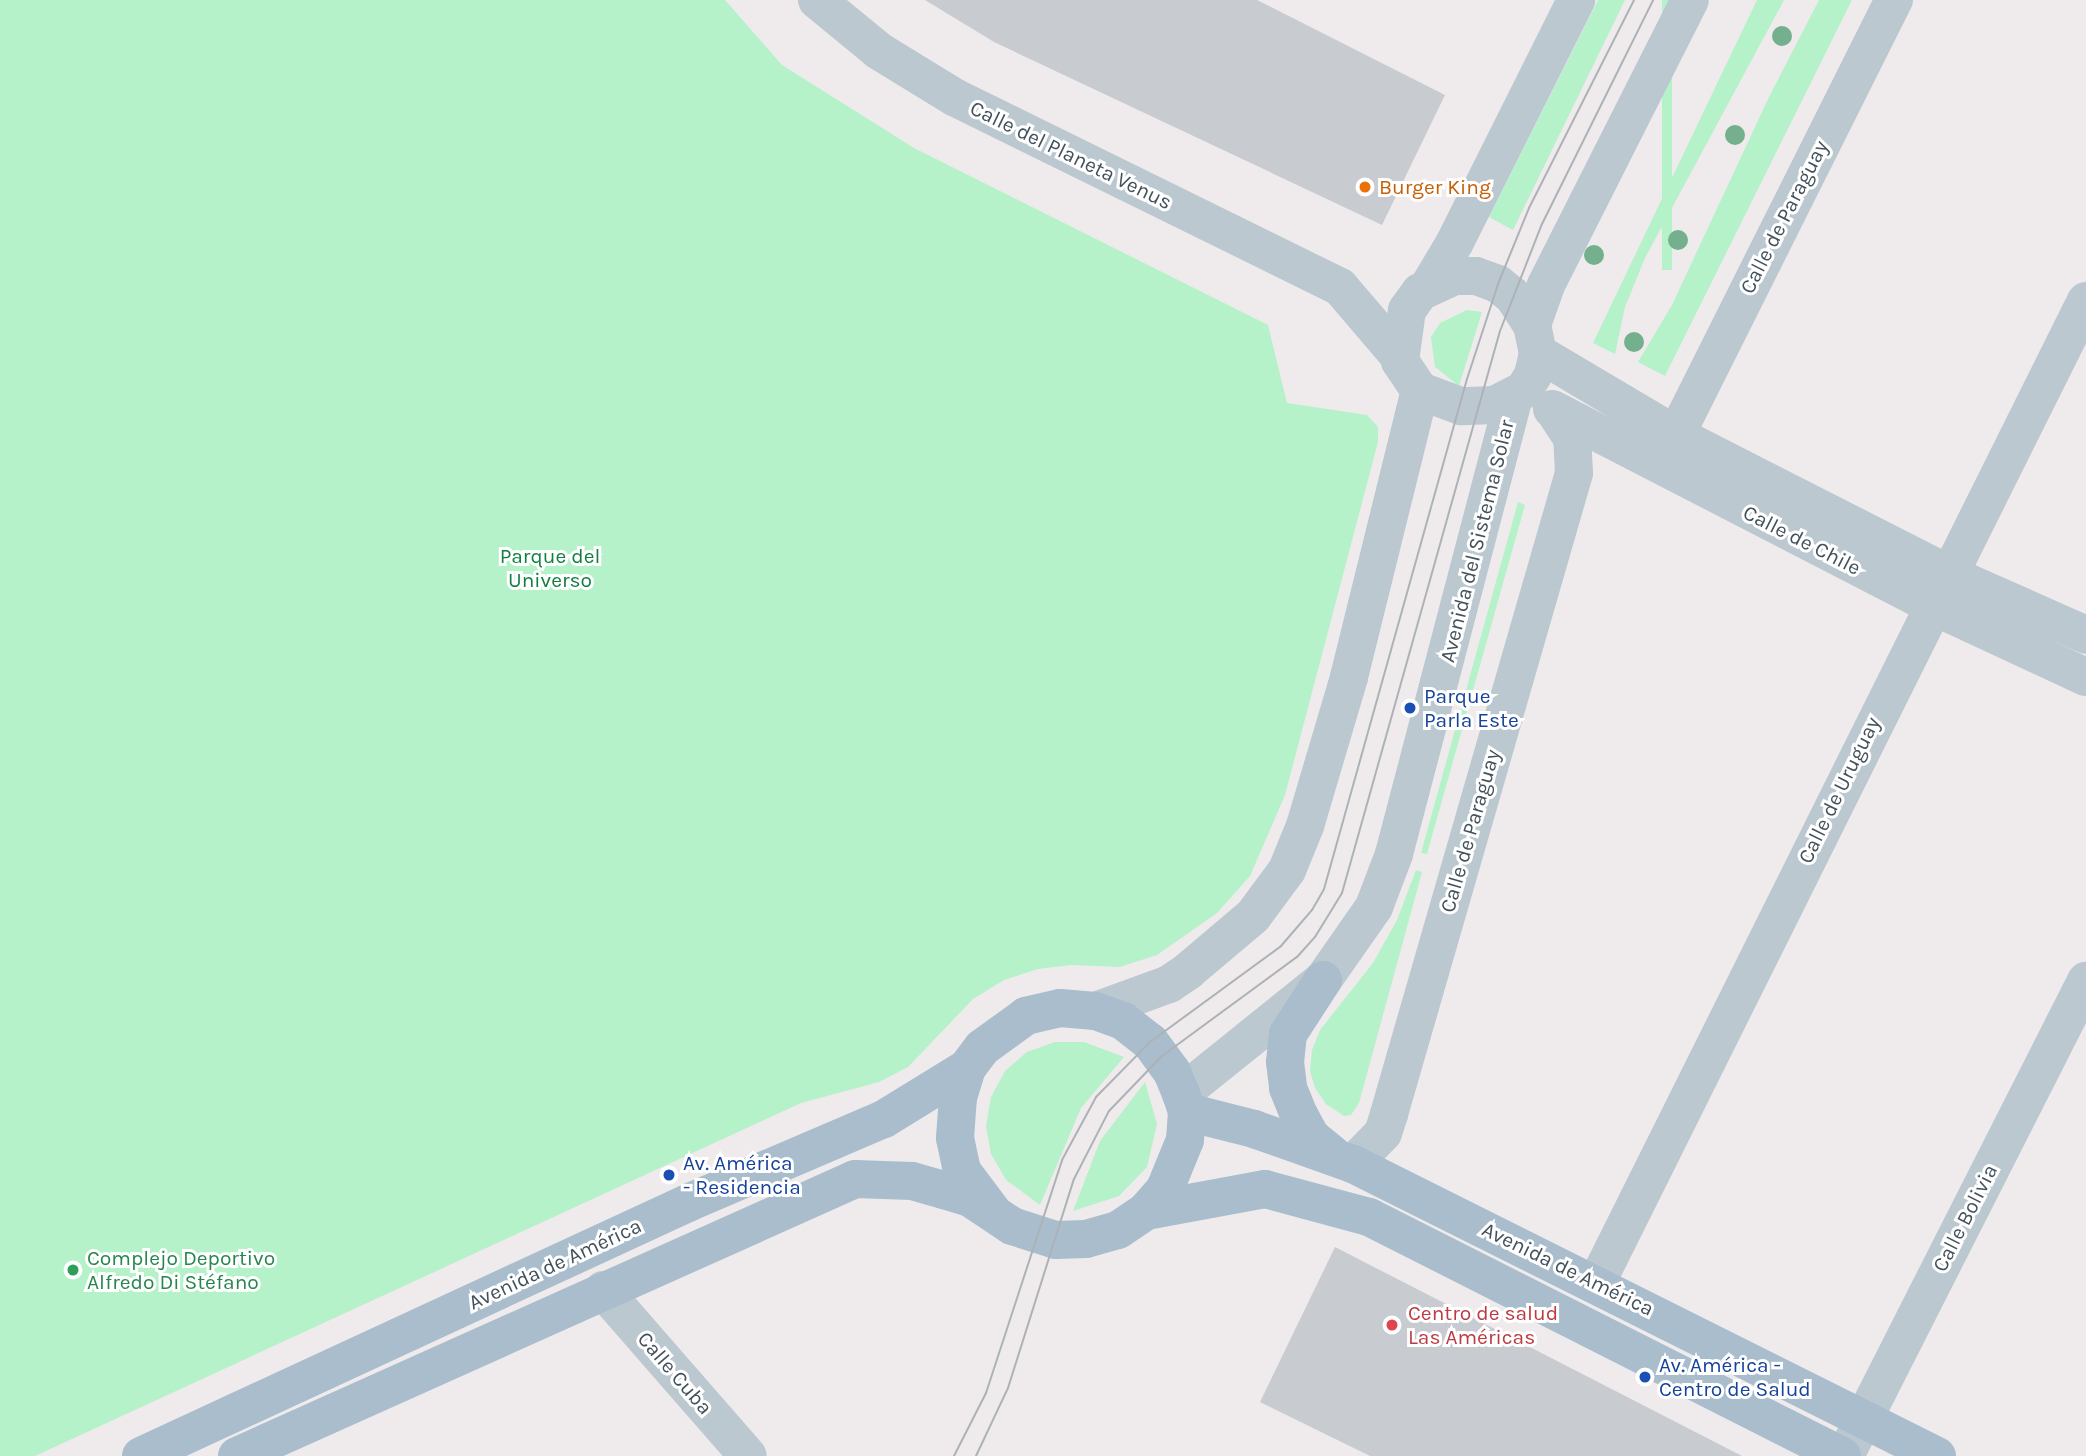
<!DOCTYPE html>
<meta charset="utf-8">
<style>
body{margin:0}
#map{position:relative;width:2086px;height:1456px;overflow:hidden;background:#efebec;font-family:Karla,sans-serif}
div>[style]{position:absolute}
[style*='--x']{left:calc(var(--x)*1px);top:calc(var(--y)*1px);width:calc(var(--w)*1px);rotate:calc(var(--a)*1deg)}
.green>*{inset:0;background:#b5f1c9;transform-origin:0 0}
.building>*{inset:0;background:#c8ccd1}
.minor>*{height:38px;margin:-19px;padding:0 19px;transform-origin:19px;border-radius:19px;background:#bbc8d0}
.major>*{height:38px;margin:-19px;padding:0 19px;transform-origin:19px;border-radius:19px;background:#a9bdcd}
.tram>*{height:2px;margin:-1px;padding:0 1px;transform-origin:1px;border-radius:1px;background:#adb2b7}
.trees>*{width:20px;height:20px;margin:-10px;border-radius:50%;background:#74b08e}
.dots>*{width:19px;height:19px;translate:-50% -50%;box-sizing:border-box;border:4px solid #fff;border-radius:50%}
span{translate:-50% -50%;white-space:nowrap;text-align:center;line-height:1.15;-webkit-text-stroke:6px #fff;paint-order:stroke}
.street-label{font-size:21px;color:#43515a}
.food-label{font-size:21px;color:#c56008}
.left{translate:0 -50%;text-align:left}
.park-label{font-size:21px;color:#107f41}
.transit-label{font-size:21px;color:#164399}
.leisure-label{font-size:21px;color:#27864d}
.health-label{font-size:21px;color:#be3a42}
</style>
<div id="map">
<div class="green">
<div style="clip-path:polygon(0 0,725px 0,782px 65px,914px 148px,1268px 325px,1287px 403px,1367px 415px,1378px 427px,1378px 442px,1285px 795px,1250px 876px,1217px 913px,1157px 955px,1120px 967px,1071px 965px,1038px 969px,1004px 980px,973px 999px,908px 1067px,879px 1082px,801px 1103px,35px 1456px,0 1456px)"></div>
<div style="clip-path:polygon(1598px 0,1625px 0,1513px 230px,1489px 217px)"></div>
<div style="left:1662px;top:0;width:10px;height:270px"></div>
<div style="clip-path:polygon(1757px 0,1784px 0,1645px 258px,1625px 307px,1615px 354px,1593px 343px)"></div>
<div style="clip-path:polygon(1819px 0,1852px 0,1665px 376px,1638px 362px,1672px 305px,1769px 97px)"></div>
<div style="clip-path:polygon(1467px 310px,1482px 312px,1459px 386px,1435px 367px,1431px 337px,1440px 323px)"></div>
<div style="clip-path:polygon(1518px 502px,1525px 505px,1427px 854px,1421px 853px)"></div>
<div style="clip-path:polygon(1416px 870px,1422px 872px,1359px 1103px,1351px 1115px,1344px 1116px,1326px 1104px,1315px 1088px,1310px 1071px,1312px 1050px,1320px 1030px,1373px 963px,1397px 920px)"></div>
<div style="clip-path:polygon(1055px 1042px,1084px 1042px,1124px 1057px,1081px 1108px,1040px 1205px,1006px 1180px,991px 1154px,986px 1126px,991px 1097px,1005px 1071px,1027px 1052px)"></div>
<div style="clip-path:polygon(1145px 1082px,1157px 1124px,1147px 1167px,1119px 1196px,1073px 1211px,1100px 1141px)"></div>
</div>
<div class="building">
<div style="clip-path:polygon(925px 0,1257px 0,1445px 95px,1382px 225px,994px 42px)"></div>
<div style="clip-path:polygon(1335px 1247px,1742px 1456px,1370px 1456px,1260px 1402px)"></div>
</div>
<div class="minor">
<div style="--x:817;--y:0;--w:80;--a:39.4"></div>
<div style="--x:879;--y:51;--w:88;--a:31.5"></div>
<div style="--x:954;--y:97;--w:430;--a:26.2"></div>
<div style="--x:1340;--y:287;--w:91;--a:49.5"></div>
<div style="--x:1454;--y:276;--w:22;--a:0"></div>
<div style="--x:1476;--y:276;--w:23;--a:20"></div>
<div style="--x:1498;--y:284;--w:19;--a:39"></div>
<div style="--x:1513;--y:296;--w:35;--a:57"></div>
<div style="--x:1532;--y:325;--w:29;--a:78"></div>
<div style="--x:1538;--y:353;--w:23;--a:103"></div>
<div style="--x:1533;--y:375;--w:17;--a:121"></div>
<div style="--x:1524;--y:390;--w:33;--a:153"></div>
<div style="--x:1495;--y:405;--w:34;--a:178"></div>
<div style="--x:1461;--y:406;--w:44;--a:-159.9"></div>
<div style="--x:1420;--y:391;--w:36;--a:-124"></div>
<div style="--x:1400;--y:361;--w:51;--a:-82.2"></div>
<div style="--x:1407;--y:310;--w:22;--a:-54"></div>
<div style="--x:1420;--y:292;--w:38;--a:-25"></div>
<div style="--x:1429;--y:286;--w:51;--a:-59.4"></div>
<div style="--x:1455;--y:242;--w:271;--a:-63.4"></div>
<div style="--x:1532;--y:325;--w:42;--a:-70.7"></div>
<div style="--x:1546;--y:285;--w:319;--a:-63.2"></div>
<div style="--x:1538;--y:353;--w:161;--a:30.7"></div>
<div style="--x:1676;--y:435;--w:311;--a:27"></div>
<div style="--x:1953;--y:576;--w:145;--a:23.9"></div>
<div style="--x:1552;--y:409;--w:431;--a:27.3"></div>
<div style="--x:1935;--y:607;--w:166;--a:24.9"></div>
<div style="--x:1676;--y:435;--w:487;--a:-63.4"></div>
<div style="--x:1095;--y:1011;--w:79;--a:-20"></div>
<div style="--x:1169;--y:984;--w:23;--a:-34"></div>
<div style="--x:1188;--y:971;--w:85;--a:-40.2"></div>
<div style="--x:1253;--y:916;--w:57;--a:-53.5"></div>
<div style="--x:1287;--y:870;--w:48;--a:-67.8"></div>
<div style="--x:1305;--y:826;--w:155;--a:-73.5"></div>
<div style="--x:1349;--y:677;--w:295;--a:-76.1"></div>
<div style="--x:1181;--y:1094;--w:182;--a:-38.8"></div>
<div style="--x:1323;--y:980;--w:89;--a:-55.1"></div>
<div style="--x:1374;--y:907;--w:57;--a:-69.3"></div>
<div style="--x:1394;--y:854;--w:472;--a:-75.3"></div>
<div style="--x:1353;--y:1164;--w:43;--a:-45.9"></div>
<div style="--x:1383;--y:1133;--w:20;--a:-72"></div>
<div style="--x:1389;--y:1114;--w:667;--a:-73.9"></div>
<div style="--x:1574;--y:473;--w:35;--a:-93"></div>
<div style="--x:1572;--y:438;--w:33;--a:-123"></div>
<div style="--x:1597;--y:1282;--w:1096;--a:-63.51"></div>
<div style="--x:603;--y:1290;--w:220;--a:48.9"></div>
<div style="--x:1845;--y:1456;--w:533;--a:-63.1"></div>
</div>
<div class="major">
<div style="--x:1323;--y:980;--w:64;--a:122.9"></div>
<div style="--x:1288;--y:1034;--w:28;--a:96"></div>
<div style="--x:1285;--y:1062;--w:26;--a:83"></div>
<div style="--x:1288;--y:1088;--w:29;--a:68"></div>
<div style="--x:1299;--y:1115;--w:25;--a:61"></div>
<div style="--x:1311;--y:1137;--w:27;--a:39"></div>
<div style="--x:1187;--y:1112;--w:69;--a:14.2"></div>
<div style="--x:1254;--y:1129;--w:105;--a:19.5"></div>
<div style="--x:1353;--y:1164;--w:653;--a:26.57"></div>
<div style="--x:1146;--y:1211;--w:121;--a:-10.5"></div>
<div style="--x:1265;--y:1189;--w:108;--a:15.1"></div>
<div style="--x:1369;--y:1217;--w:530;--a:26.81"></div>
<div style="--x:141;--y:1456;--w:605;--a:-24.83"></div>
<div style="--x:690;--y:1202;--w:211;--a:-23.2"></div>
<div style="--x:884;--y:1119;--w:97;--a:-31.6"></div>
<div style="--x:237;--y:1456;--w:677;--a:-24.14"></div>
<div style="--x:855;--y:1179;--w:57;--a:2"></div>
<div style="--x:912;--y:1181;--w:33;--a:16"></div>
<div style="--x:944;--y:1190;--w:27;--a:17"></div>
<div style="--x:970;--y:1198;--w:50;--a:33.7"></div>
<div style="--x:1012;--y:1226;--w:46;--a:17.7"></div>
<div style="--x:1056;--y:1240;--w:30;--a:-2"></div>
<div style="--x:1086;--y:1239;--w:33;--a:-16"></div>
<div style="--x:1118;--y:1230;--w:34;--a:-34"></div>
<div style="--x:1146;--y:1211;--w:29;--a:-49"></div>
<div style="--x:1165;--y:1189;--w:53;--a:-67.8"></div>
<div style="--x:1185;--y:1140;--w:28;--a:-86"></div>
<div style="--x:1187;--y:1112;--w:19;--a:-108"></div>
<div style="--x:1181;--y:1094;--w:24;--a:-112"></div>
<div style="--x:1172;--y:1072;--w:37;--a:-126"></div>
<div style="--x:1150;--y:1042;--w:34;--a:-142"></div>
<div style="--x:1123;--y:1021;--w:30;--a:-160"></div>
<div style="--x:1095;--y:1011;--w:35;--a:-175"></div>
<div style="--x:1060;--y:1008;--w:35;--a:167"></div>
<div style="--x:1026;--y:1016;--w:54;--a:144"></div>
<div style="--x:982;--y:1048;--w:25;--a:127"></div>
<div style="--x:967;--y:1068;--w:30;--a:107"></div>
<div style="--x:958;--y:1097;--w:41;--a:94.2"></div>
<div style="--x:955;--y:1138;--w:34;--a:78"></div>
<div style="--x:962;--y:1171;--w:50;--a:53.1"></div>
</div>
<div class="tram">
<div style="--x:954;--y:1456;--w:71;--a:-63.1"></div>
<div style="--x:986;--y:1393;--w:245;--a:-71.9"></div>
<div style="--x:1062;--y:1160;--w:72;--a:-61.6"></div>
<div style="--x:1096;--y:1097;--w:77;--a:-45.5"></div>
<div style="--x:1150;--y:1042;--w:162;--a:-36.2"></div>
<div style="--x:1281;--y:946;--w:48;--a:-49.3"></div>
<div style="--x:1312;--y:910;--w:24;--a:-60"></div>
<div style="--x:1324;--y:889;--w:530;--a:-74.34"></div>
<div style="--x:1467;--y:379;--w:100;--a:-71.9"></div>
<div style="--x:1498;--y:284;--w:82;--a:-67.8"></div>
<div style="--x:1529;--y:208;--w:233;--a:-63.2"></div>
<div style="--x:976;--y:1456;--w:75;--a:-64.8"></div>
<div style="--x:1008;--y:1388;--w:219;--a:-72.5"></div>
<div style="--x:1074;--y:1179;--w:76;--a:-62.8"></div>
<div style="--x:1109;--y:1111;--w:76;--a:-46.1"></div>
<div style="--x:1162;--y:1056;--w:167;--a:-36.3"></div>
<div style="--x:1297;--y:957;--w:27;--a:-48"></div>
<div style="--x:1315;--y:937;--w:52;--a:-58.5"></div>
<div style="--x:1342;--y:893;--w:584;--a:-74.3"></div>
<div style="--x:1500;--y:331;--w:115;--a:-68.6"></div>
<div style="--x:1542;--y:224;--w:250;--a:-63.6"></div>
</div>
<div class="trees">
<div style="left:1782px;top:36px"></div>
<div style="left:1735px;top:135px"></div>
<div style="left:1678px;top:240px"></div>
<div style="left:1594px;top:255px"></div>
<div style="left:1634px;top:342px"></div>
</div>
<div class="dots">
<div style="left:1365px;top:187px;background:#e8710a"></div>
<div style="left:1410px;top:708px;background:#1a4fb4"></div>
<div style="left:669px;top:1175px;background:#1a4fb4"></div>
<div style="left:73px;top:1270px;background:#2e9e5b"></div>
<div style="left:1392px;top:1325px;background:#e0444e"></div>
<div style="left:1645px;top:1377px;background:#1a4fb4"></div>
</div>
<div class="street-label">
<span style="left:1071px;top:155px;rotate:26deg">Calle del Planeta Venus</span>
<span style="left:1784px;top:217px;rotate:-63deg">Calle de Paraguay</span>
<span style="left:1802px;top:540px;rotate:27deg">Calle de Chile</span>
<span style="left:1477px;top:541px;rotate:-76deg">Avenida del Sistema Solar</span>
<span style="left:1839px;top:790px;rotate:-64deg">Calle de Uruguay</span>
<span style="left:1470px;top:831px;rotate:-74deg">Calle de Paraguay</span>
<span style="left:1965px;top:1218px;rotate:-63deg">Calle Bolivia</span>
<span style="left:555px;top:1264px;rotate:-25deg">Avenida de América</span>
<span style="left:1568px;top:1269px;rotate:26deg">Avenida de América</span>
<span style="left:675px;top:1373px;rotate:49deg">Calle Cuba</span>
</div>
<div class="food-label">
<span class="left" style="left:1379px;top:187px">Burger King</span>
</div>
<div class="park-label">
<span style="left:550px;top:568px">Parque del<br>Universo</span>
</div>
<div class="transit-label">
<span class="left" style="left:1424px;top:708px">Parque<br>Parla Este</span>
<span class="left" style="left:683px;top:1175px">Av. América<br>- Residencia</span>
<span class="left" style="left:1659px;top:1377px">Av. América -<br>Centro de Salud</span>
</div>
<div class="leisure-label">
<span class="left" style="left:87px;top:1270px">Complejo Deportivo<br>Alfredo Di Stéfano</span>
</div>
<div class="health-label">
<span class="left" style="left:1408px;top:1325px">Centro de salud<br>Las Américas</span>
</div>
</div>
